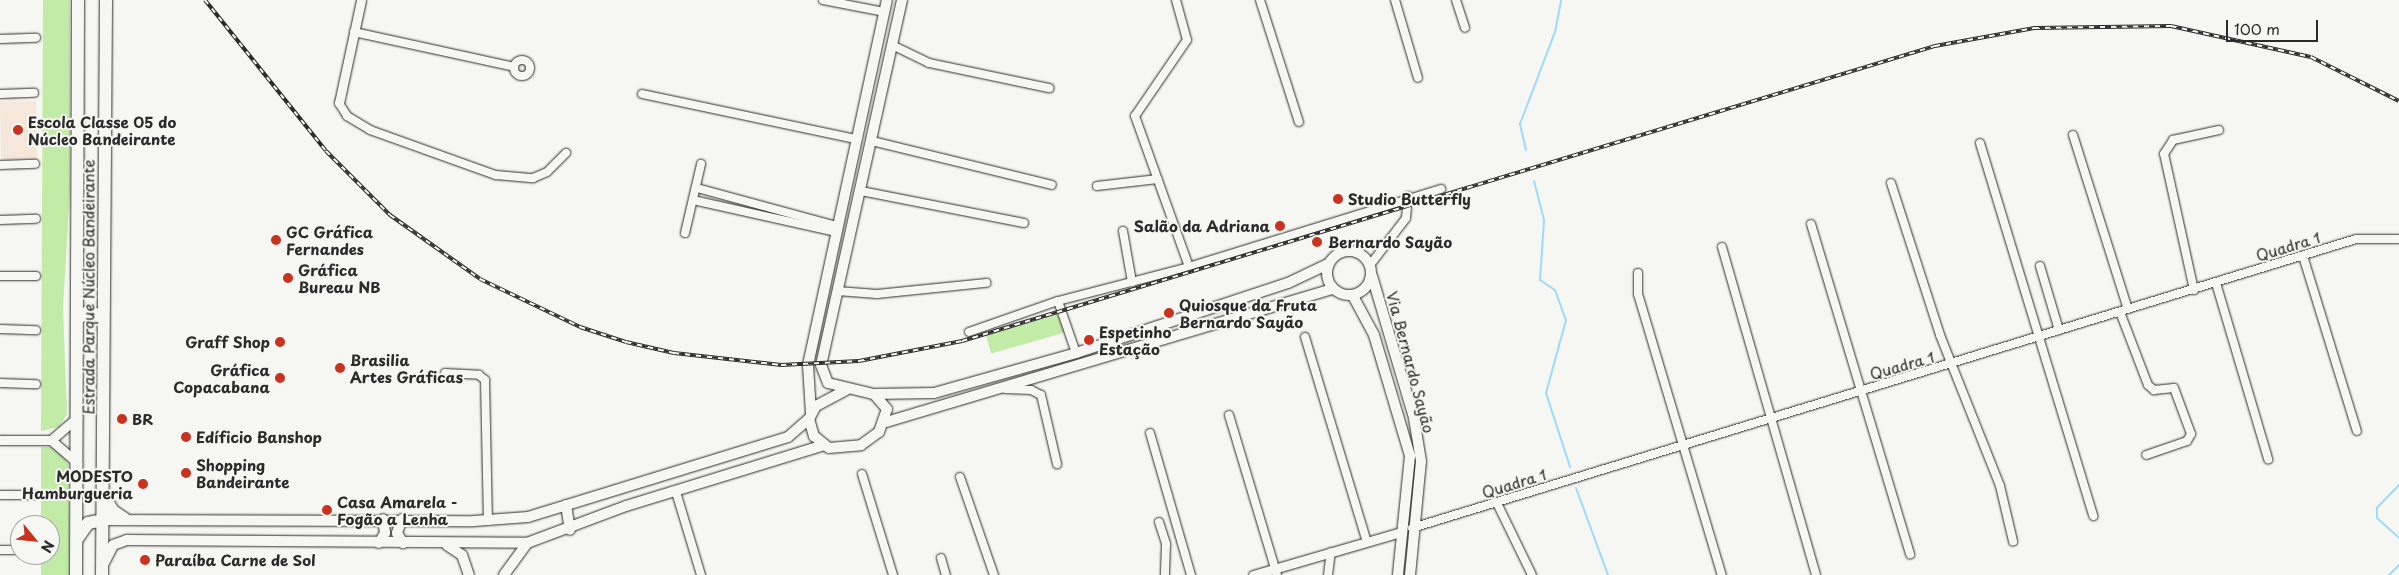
<!DOCTYPE html>
<meta charset="utf-8">
<style>
body{margin:0}
#map{position:relative;width:2399px;height:575px;overflow:hidden;background:#f6f6f2;font-family:"Playpen Sans",sans-serif}
div>[style]{position:absolute}
[style*='--x']{left:calc(var(--x)*1px);top:calc(var(--y)*1px);width:calc(var(--w)*1px);rotate:calc(var(--a)*1deg)}
.built>*{inset:0;background:#f5e7da;transform-origin:0 0}
.green>*{inset:0;background:#c2eba7;transform-origin:0 0}
.stream>*{height:2px;margin:-1px;padding:0 1px;transform-origin:1px;border-radius:1px;background:#9ed9fe}
.roads{filter:drop-shadow(0 0 1px #2b2b2b) drop-shadow(0 0 1px #2b2b2b)}
.minor>*{height:8px;margin:-4px;padding:0 4px;transform-origin:4px;border-radius:4px;background:#f6f6f2}
.minor>.ring{margin:-4px;padding:0;box-sizing:content-box;background:none;border:8px solid #f6f6f2;border-radius:50%}
.tertiary>*{height:9px;margin:-4.5px;padding:0 4.5px;transform-origin:4.5px;border-radius:4.5px;background:#f6f6f2}
.secondary>*{height:10px;margin:-5px;padding:0 5px;transform-origin:5px;border-radius:5px;background:#f6f6f2}
.secondary>.ring{margin:-5px;padding:0;box-sizing:content-box;background:none;border:10px solid #f6f6f2;border-radius:50%}
.trunk>*{height:12px;margin:-6px;padding:0 6px;transform-origin:6px;border-radius:6px;background:#f6f6f2}
.rail>*{height:4px;margin-top:-2px;transform-origin:0;background:repeating-linear-gradient(90deg,#f6f6f2 0 5.5px,#2b2b2b 0 11px);box-sizing:border-box;border-block:1px solid #2b2b2b}
.dots>*{width:14px;height:14px;translate:-50% -50%;box-sizing:border-box;border:2px solid #f6f6f2;border-radius:50%}
span{translate:-50% -50%;white-space:nowrap;text-align:center;line-height:1.15;-webkit-text-stroke:4px #f6f6f2;paint-order:stroke}
.poi-label{font-size:15px;color:#2b2b2b;font-weight:700}
.left{translate:0 -50%;text-align:left}
.right{translate:-100% -50%;text-align:right}
.street-label{font-size:15px;color:#2b2b2b}
.north{position:absolute;left:10px;top:515px;width:50px;height:50px;box-sizing:border-box;background:#f6f6f2;border:1px solid #a5a5a2;border-radius:50%;rotate:118deg;font-size:14px;font-weight:700;line-height:20px;text-align:center;color:#2b2b2b}
.north::after{content:'';display:block;margin:auto;width:18px;height:22px;background:#c8321e;clip-path:polygon(50% 0,100% 100%,50% 72%,0 100%)}
.scale{position:absolute;left:2226px;top:20px;width:92px;height:22px;box-sizing:border-box;border:2px solid #2b2b2b;border-top:0;padding-left:6px;font-size:15px;line-height:18px;white-space:nowrap;color:#2b2b2b;-webkit-text-stroke:4px #f6f6f2;paint-order:stroke}
</style>
<div id="map">
<div class="built">
<div style="left:36px;top:101px;width:58px;height:36px;rotate:89deg"></div>
</div>
<div class="green">
<div style="clip-path:polygon(43px 0,70px 0,70px 190px,63px 308px,67px 414px,59px 427px,41px 431px)"></div>
<div style="left:1060px;top:314px;width:19px;height:77px;rotate:74deg"></div>
<div style="clip-path:polygon(41px 447px,54px 447px,66px 456px,68px 465px,70px 575px,41px 575px,41px 555px,50px 555px,50px 525px,41px 525px)"></div>
</div>
<div class="stream">
<div style="--x:1526;--y:150;--w:27;--a:-103"></div>
<div style="--x:1520;--y:124;--w:98;--a:-69.2"></div>
<div style="--x:1555;--y:32;--w:33;--a:-79"></div>
<div style="--x:1534;--y:181;--w:40;--a:75.6"></div>
<div style="--x:1544;--y:220;--w:60;--a:93.8"></div>
<div style="--x:1540;--y:280;--w:18;--a:34"></div>
<div style="--x:1555;--y:290;--w:32;--a:70"></div>
<div style="--x:1566;--y:320;--w:76;--a:105.3"></div>
<div style="--x:1546;--y:393;--w:78;--a:72"></div>
<div style="--x:2399;--y:485;--w:32;--a:134"></div>
<div style="--x:2377;--y:508;--w:10;--a:90"></div>
<div style="--x:2377;--y:518;--w:30;--a:42"></div>
<div style="--x:1576;--y:488;--w:93;--a:69.8"></div>
<div style="--x:2389;--y:575;--w:14;--a:-45"></div>
</div>
<div class="roads">
<div class="minor">
<div style="--x:823;--y:0;--w:62;--a:11.1"></div>
<div style="--x:1176;--y:0;--w:41;--a:74.6"></div>
<div style="--x:1187;--y:40;--w:92;--a:124.4"></div>
<div style="--x:1135;--y:116;--w:160;--a:70.3"></div>
<div style="--x:1260;--y:0;--w:128;--a:72.3"></div>
<div style="--x:1395;--y:0;--w:81;--a:73.6"></div>
<div style="--x:1456;--y:0;--w:29;--a:72"></div>
<div style="--x:354;--y:32;--w:164;--a:12.3"></div>
<div style="--x:0;--y:39;--w:36;--a:-2"></div>
<div style="--x:892;--y:45;--w:41;--a:25.9"></div>
<div style="--x:929;--y:63;--w:123;--a:11.8"></div>
<div class="ring" style="left:514px;top:60px;width:8px;height:8px"></div>
<div style="--x:0;--y:94;--w:34;--a:-2"></div>
<div style="--x:642;--y:94;--w:219;--a:11.9"></div>
<div style="--x:339;--y:103;--w:15;--a:58"></div>
<div style="--x:347;--y:116;--w:27;--a:31"></div>
<div style="--x:370;--y:130;--w:134;--a:19.7"></div>
<div style="--x:496;--y:175;--w:37;--a:5"></div>
<div style="--x:533;--y:178;--w:15;--a:-23"></div>
<div style="--x:547;--y:172;--w:27;--a:-45"></div>
<div style="--x:2073;--y:135;--w:182;--a:72.5"></div>
<div style="--x:872;--y:141;--w:185;--a:13.7"></div>
<div style="--x:1980;--y:143;--w:390;--a:73.1"></div>
<div style="--x:0;--y:165;--w:35;--a:-2"></div>
<div style="--x:1891;--y:183;--w:160;--a:72.1"></div>
<div style="--x:1940;--y:335;--w:162;--a:68.3"></div>
<div style="--x:2000;--y:486;--w:57;--a:76.7"></div>
<div style="--x:1097;--y:186;--w:61;--a:-6.5"></div>
<div style="--x:697;--y:188;--w:145;--a:15.2"></div>
<div style="--x:861;--y:191;--w:166;--a:11.1"></div>
<div style="--x:693;--y:200;--w:147;--a:12.6"></div>
<div style="--x:0;--y:220;--w:36;--a:-2"></div>
<div style="--x:1811;--y:224;--w:345;--a:73.3"></div>
<div style="--x:1123;--y:231;--w:52;--a:80"></div>
<div style="--x:685;--y:233;--w:71;--a:-76.9"></div>
<div style="--x:1722;--y:247;--w:341;--a:74"></div>
<div style="--x:2303;--y:256;--w:183;--a:72.9"></div>
<div style="--x:1370;--y:265;--w:59;--a:-52.5"></div>
<div style="--x:1406;--y:218;--w:22;--a:-85"></div>
<div style="--x:2040;--y:266;--w:67;--a:73.5"></div>
<div style="--x:1638;--y:273;--w:21;--a:90"></div>
<div style="--x:1638;--y:294;--w:293;--a:73.4"></div>
<div style="--x:0;--y:276;--w:36;--a:0"></div>
<div style="--x:2216;--y:283;--w:184;--a:73.5"></div>
<div style="--x:2194;--y:290;--w:139;--a:-102.4"></div>
<div style="--x:2164;--y:154;--w:17;--a:-57"></div>
<div style="--x:2173;--y:140;--w:47;--a:-12.3"></div>
<div style="--x:837;--y:291;--w:40;--a:4.3"></div>
<div style="--x:877;--y:294;--w:110;--a:-5.8"></div>
<div style="--x:1058;--y:301;--w:55;--a:70.9"></div>
<div style="--x:2120;--y:312;--w:78;--a:69"></div>
<div style="--x:2148;--y:385;--w:8;--a:40"></div>
<div style="--x:2154;--y:390;--w:20;--a:-6"></div>
<div style="--x:2174;--y:388;--w:49;--a:69.7"></div>
<div style="--x:2191;--y:434;--w:8;--a:120"></div>
<div style="--x:2187;--y:441;--w:43;--a:161.1"></div>
<div style="--x:0;--y:329;--w:36;--a:2"></div>
<div style="--x:969;--y:332;--w:94;--a:-19.2"></div>
<div style="--x:1058;--y:301;--w:135;--a:-14.5"></div>
<div style="--x:1189;--y:267;--w:264;--a:-17.2"></div>
<div style="--x:1305;--y:337;--w:214;--a:73.2"></div>
<div style="--x:445;--y:373;--w:34;--a:3"></div>
<div style="--x:479;--y:375;--w:8;--a:40"></div>
<div style="--x:485;--y:380;--w:141;--a:88.8"></div>
<div style="--x:0;--y:383;--w:36;--a:2"></div>
<div style="--x:1005;--y:389;--w:26;--a:2"></div>
<div style="--x:1031;--y:390;--w:11;--a:27"></div>
<div style="--x:1041;--y:395;--w:71;--a:76.9"></div>
<div style="--x:1229;--y:415;--w:167;--a:73.3"></div>
<div style="--x:1150;--y:433;--w:148;--a:73.9"></div>
<div style="--x:862;--y:474;--w:106;--a:72.9"></div>
<div style="--x:960;--y:477;--w:104;--a:70.9"></div>
<div style="--x:676;--y:492;--w:87;--a:73.2"></div>
<div style="--x:0;--y:495;--w:34;--a:0"></div>
<div style="--x:1497;--y:503;--w:80;--a:64.1"></div>
<div style="--x:1159;--y:522;--w:23;--a:72"></div>
<div style="--x:1166;--y:544;--w:31;--a:92"></div>
<div style="--x:1412;--y:528;--w:987;--a:-17.02"></div>
<div style="--x:2356;--y:239;--w:43;--a:0"></div>
<div style="--x:0;--y:550;--w:20;--a:0"></div>
<div style="--x:941;--y:558;--w:18;--a:74"></div>
<div style="--x:1328;--y:575;--w:23;--a:-83"></div>
</div>
<div class="tertiary">
<div style="--x:339;--y:103;--w:105;--a:-77.9"></div>
<div style="--x:0;--y:440;--w:51;--a:0"></div>
<div style="--x:51;--y:440;--w:35;--a:-41"></div>
<div style="--x:51;--y:440;--w:35;--a:41"></div>
<div style="--x:1253;--y:575;--w:154;--a:-16.2"></div>
</div>
<div class="secondary">
<div style="--x:902;--y:0;--w:374;--a:102.5"></div>
<div style="--x:821;--y:365;--w:19;--a:69"></div>
<div style="--x:828;--y:383;--w:46;--a:13.7"></div>
<div style="--x:873;--y:394;--w:61;--a:-0.9"></div>
<div style="--x:934;--y:393;--w:148;--a:-15.7"></div>
<div style="--x:1076;--y:353;--w:223;--a:-18.3"></div>
<div style="--x:1288;--y:283;--w:44;--a:-25.4"></div>
<div class="ring" style="left:1327px;top:251px;width:34px;height:34px"></div>
<div style="--x:1372;--y:276;--w:148;--a:73.5"></div>
<div style="--x:1414;--y:418;--w:44;--a:80.8"></div>
<div style="--x:1421;--y:461;--w:115;--a:95.5"></div>
<div style="--x:1353;--y:296;--w:44;--a:61.7"></div>
<div style="--x:1374;--y:335;--w:126;--a:73.4"></div>
<div style="--x:1410;--y:456;--w:120;--a:95.8"></div>
<div style="--x:846;--y:390;--w:34;--a:152"></div>
<div style="--x:816;--y:406;--w:15;--a:118"></div>
<div style="--x:809;--y:419;--w:18;--a:74"></div>
<div style="--x:814;--y:436;--w:19;--a:39"></div>
<div style="--x:829;--y:448;--w:32;--a:-5"></div>
<div style="--x:861;--y:445;--w:22;--a:-36"></div>
<div style="--x:879;--y:432;--w:24;--a:-71"></div>
<div style="--x:887;--y:409;--w:20;--a:-131"></div>
<div style="--x:811;--y:413;--w:48;--a:-93.6"></div>
<div style="--x:808;--y:365;--w:373;--a:-77.8"></div>
<div style="--x:886;--y:422;--w:465;--a:-16.6"></div>
<div style="--x:566;--y:505;--w:25;--a:81"></div>
<div style="--x:402;--y:519;--w:15;--a:110"></div>
<div style="--x:397;--y:533;--w:12;--a:59"></div>
<div style="--x:103;--y:520;--w:371;--a:0.2"></div>
<div style="--x:474;--y:521;--w:54;--a:-4.2"></div>
<div style="--x:528;--y:517;--w:272;--a:-17.1"></div>
<div style="--x:788;--y:437;--w:28;--a:-41"></div>
<div style="--x:379;--y:543;--w:12;--a:-59"></div>
<div style="--x:385;--y:533;--w:14;--a:-98"></div>
<div style="--x:447;--y:545;--w:18;--a:34"></div>
<div style="--x:462;--y:555;--w:21;--a:71"></div>
<div style="--x:104;--y:563;--w:20;--a:-63"></div>
<div style="--x:113;--y:545;--w:15;--a:-20"></div>
<div style="--x:127;--y:540;--w:400;--a:0.4"></div>
<div style="--x:527;--y:543;--w:106;--a:-20.5"></div>
<div style="--x:626;--y:506;--w:207;--a:-17.1"></div>
<div style="--x:504;--y:575;--w:39;--a:-54"></div>
</div>
<div class="trunk">
<div style="--x:77;--y:319;--w:14;--a:-34"></div>
<div style="--x:89;--y:311;--w:14;--a:25"></div>
<div style="--x:104;--y:496;--w:17;--a:59"></div>
<div style="--x:113;--y:511;--w:14;--a:34"></div>
<div style="--x:77;--y:539;--w:19;--a:-55"></div>
<div style="--x:88;--y:523;--w:15;--a:-11"></div>
<div style="--x:76;--y:575;--w:575;--a:-89.8"></div>
<div style="--x:102;--y:575;--w:575;--a:-89.6"></div>
</div>
</div>
<div class="rail">
<div style="--x:205;--y:0;--w:193;--a:51.3"></div>
<div style="--x:326;--y:151;--w:91;--a:45"></div>
<div style="--x:390;--y:215;--w:110;--a:35.4"></div>
<div style="--x:480;--y:279;--w:111;--a:25.6"></div>
<div style="--x:580;--y:327;--w:48;--a:18.1"></div>
<div style="--x:626;--y:342;--w:49;--a:12.9"></div>
<div style="--x:674;--y:353;--w:108;--a:6.4"></div>
<div style="--x:781;--y:365;--w:78;--a:-2.9"></div>
<div style="--x:859;--y:361;--w:105;--a:-11"></div>
<div style="--x:962;--y:341;--w:1017;--a:-16.87"></div>
<div style="--x:1935;--y:46;--w:101;--a:-10.3"></div>
<div style="--x:2034;--y:28;--w:137;--a:-0.8"></div>
<div style="--x:2171;--y:26;--w:143;--a:12.5"></div>
<div style="--x:2311;--y:57;--w:98;--a:26.6"></div>
</div>
<div class="dots">
<div style="left:18px;top:130px;background:#c8321e"></div>
<div style="left:1338px;top:199px;background:#c8321e"></div>
<div style="left:1280px;top:226px;background:#c8321e"></div>
<div style="left:276px;top:240px;background:#c8321e"></div>
<div style="left:1317px;top:242px;background:#c8321e"></div>
<div style="left:288px;top:278px;background:#c8321e"></div>
<div style="left:1169px;top:313px;background:#c8321e"></div>
<div style="left:1089px;top:340px;background:#c8321e"></div>
<div style="left:280px;top:342px;background:#c8321e"></div>
<div style="left:340px;top:368px;background:#c8321e"></div>
<div style="left:280px;top:378px;background:#c8321e"></div>
<div style="left:122px;top:419px;background:#c8321e"></div>
<div style="left:186px;top:437px;background:#c8321e"></div>
<div style="left:186px;top:473px;background:#c8321e"></div>
<div style="left:143px;top:484px;background:#c8321e"></div>
<div style="left:327px;top:510px;background:#c8321e"></div>
<div style="left:145px;top:560px;background:#c8321e"></div>
</div>
<div class="poi-label">
<span class="left" style="left:28px;top:130px">Escola Classe 05 do<br>Núcleo Bandeirante</span>
<span class="left" style="left:1348px;top:199px">Studio Butterfly</span>
<span class="right" style="left:1270px;top:226px">Salão da Adriana</span>
<span class="left" style="left:286px;top:240px">GC Gráfica<br>Fernandes</span>
<span class="left" style="left:1328px;top:242px">Bernardo Sayão</span>
<span class="left" style="left:298px;top:278px">Gráfica<br>Bureau NB</span>
<span class="left" style="left:1179px;top:313px">Quiosque da Fruta<br>Bernardo Sayão</span>
<span class="left" style="left:1099px;top:340px">Espetinho<br>Estação</span>
<span class="right" style="left:270px;top:342px">Graff Shop</span>
<span class="left" style="left:350px;top:368px">Brasilia<br>Artes Gráficas</span>
<span class="right" style="left:270px;top:378px">Gráfica<br>Copacabana</span>
<span class="left" style="left:132px;top:419px">BR</span>
<span class="left" style="left:196px;top:437px">Edíficio Banshop</span>
<span class="left" style="left:196px;top:473px">Shopping<br>Bandeirante</span>
<span class="right" style="left:133px;top:484px">MODESTO<br>Hamburgueria</span>
<span class="left" style="left:337px;top:510px">Casa Amarela -<br>Fogão a Lenha</span>
<span class="left" style="left:155px;top:560px">Paraíba Carne de Sol</span>
</div>
<div class="street-label">
<span style="left:2288px;top:246px;rotate:-17deg">Quadra 1</span>
<span style="left:88px;top:287px;rotate:-90deg">Estrada Parque Núcleo Bandeirante</span>
<span style="left:1411px;top:362px;rotate:75deg">Via Bernardo Sayão</span>
<span style="left:1902px;top:365px;rotate:-16deg">Quadra 1</span>
<span style="left:1514px;top:483px;rotate:-17deg">Quadra 1</span>
</div>
<div class="north">N</div>
<div class="scale">100 m</div>
</div>
